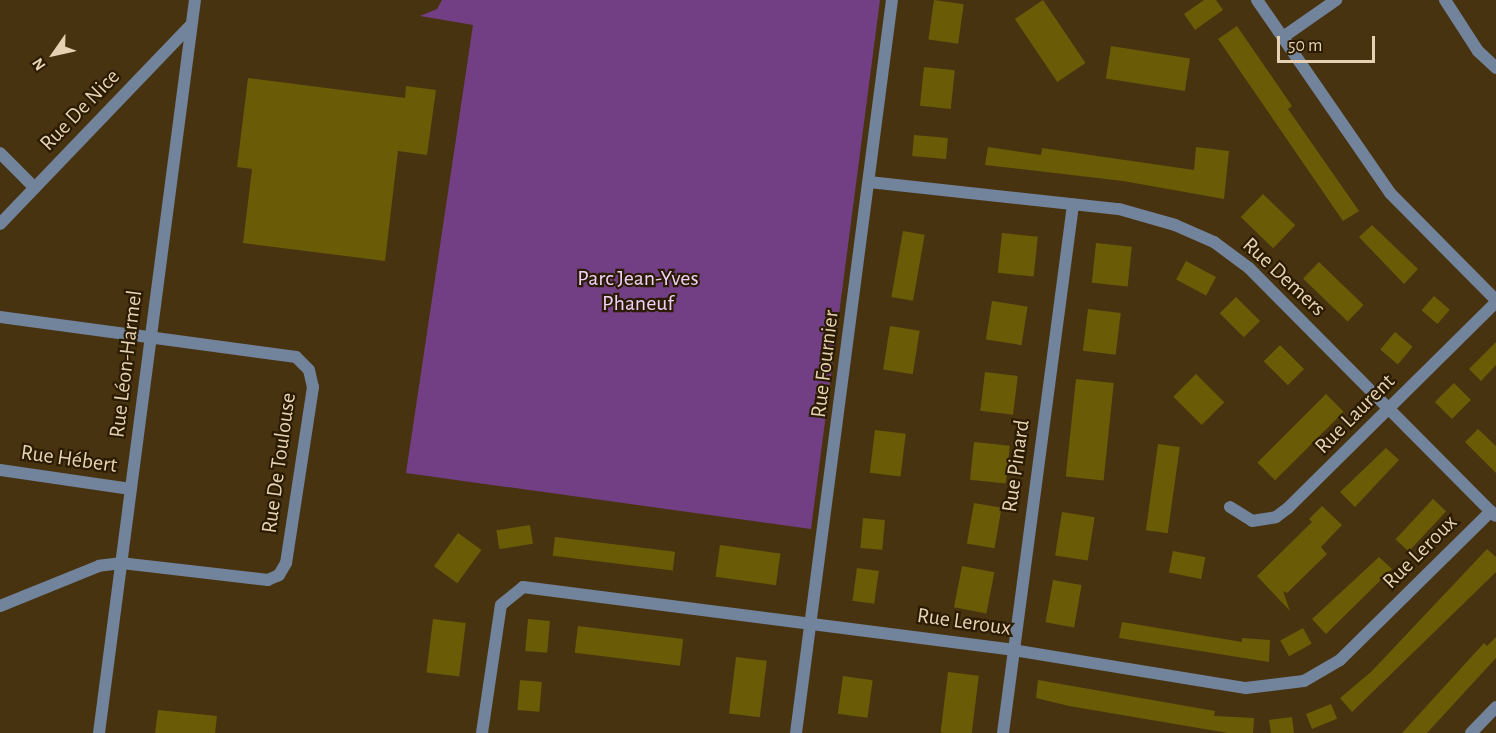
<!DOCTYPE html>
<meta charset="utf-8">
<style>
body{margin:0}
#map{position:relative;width:1496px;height:733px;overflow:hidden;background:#483311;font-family:"Alegreya Sans",sans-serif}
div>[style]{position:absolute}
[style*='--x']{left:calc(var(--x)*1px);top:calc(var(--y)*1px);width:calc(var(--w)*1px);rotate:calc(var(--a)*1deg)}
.green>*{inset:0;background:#733f84}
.building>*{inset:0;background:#6a5b07;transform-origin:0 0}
.minor>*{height:12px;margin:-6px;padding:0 6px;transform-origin:6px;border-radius:6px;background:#72839c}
span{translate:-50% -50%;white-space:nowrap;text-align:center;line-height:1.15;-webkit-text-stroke:4.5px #2b1b01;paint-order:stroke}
.street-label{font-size:22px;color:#e6d1b2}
.park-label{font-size:22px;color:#efd0f9}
.north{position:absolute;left:24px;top:24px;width:60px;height:60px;-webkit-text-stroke:4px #2b1b01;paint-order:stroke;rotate:236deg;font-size:16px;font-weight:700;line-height:24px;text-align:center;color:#e6d1b2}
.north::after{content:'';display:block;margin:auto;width:21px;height:27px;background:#e6d1b2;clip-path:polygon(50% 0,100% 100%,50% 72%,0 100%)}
.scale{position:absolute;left:1277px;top:36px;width:98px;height:27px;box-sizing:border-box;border:3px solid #e6d1b2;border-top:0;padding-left:8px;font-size:18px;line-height:21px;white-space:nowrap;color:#e6d1b2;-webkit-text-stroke:4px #2b1b01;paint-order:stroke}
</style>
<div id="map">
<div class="green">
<div style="clip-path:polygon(442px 0,880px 0,811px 529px,406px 473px,473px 25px,420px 16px,437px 9px)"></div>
</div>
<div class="building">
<div style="left:934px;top:0;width:30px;height:40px;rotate:8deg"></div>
<div style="left:1043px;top:0;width:76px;height:34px;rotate:56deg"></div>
<div style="clip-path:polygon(1204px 0,1216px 0,1223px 10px,1195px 30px,1184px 14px)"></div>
<div style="clip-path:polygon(1237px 26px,1292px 106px,1288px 109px,1359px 211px,1343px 221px,1218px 39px)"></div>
<div style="left:1111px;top:46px;width:80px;height:33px;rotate:9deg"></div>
<div style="left:924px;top:67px;width:31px;height:39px;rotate:6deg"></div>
<div style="clip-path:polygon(248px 78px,405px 98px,406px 86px,436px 90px,427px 155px,398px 151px,385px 261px,243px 243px,252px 169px,237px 167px)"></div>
<div style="left:914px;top:135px;width:34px;height:21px;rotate:5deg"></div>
<div style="clip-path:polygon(988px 147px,1041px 155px,1042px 148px,1194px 170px,1196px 147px,1229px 151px,1224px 199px,1123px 181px,985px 165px)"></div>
<div style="left:1263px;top:194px;width:45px;height:32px;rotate:44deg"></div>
<div style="clip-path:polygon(1372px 225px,1418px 269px,1404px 284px,1359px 237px)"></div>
<div style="left:903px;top:231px;width:22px;height:67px;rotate:10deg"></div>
<div style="left:1002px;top:233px;width:36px;height:40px;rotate:6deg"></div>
<div style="left:1096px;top:243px;width:36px;height:40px;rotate:6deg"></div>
<div style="left:1186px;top:261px;width:34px;height:21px;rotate:28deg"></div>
<div style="left:1319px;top:262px;width:62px;height:23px;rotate:44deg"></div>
<div style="left:1434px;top:296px;width:21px;height:19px;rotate:41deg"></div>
<div style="left:1236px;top:297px;width:34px;height:23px;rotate:45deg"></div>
<div style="left:992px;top:301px;width:36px;height:39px;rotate:9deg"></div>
<div style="left:1088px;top:309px;width:33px;height:42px;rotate:7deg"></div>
<div style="left:890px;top:326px;width:30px;height:44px;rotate:9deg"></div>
<div style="left:1395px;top:332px;width:23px;height:23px;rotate:40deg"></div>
<div style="clip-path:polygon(1496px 342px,1496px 365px,1481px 381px,1469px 369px)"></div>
<div style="left:1280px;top:345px;width:34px;height:23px;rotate:45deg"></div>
<div style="left:985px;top:372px;width:33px;height:39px;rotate:7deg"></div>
<div style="left:1196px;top:374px;width:40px;height:32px;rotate:45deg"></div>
<div style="left:1076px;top:379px;width:38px;height:98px;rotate:6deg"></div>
<div style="left:1454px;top:383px;width:24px;height:27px;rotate:45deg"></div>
<div style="left:1326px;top:394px;width:25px;height:97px;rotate:45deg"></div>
<div style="clip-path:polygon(1478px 429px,1496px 446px,1496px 473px,1465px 442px)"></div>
<div style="left:875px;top:430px;width:31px;height:43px;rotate:7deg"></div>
<div style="left:974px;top:442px;width:36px;height:38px;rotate:6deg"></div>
<div style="left:1158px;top:444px;width:22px;height:87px;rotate:8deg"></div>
<div style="clip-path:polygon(1386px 448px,1399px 460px,1355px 507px,1340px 492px)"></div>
<div style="left:1433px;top:499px;width:18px;height:55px;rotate:43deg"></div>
<div style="left:974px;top:503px;width:28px;height:41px;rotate:10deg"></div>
<div style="clip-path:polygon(1322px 506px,1342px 525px,1321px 547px,1327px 554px,1287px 593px,1283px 591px,1290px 611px,1257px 576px,1312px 522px,1309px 519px)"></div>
<div style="left:1062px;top:512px;width:33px;height:44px;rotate:9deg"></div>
<div style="left:863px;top:518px;width:22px;height:30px;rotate:5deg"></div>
<div style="left:530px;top:525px;width:19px;height:34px;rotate:81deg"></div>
<div style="left:458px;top:533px;width:29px;height:41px;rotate:36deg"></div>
<div style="left:555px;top:537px;width:121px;height:19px;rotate:7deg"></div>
<div style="left:720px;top:545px;width:61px;height:32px;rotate:8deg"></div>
<div style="clip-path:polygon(1487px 549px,1496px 557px,1496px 572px,1352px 712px,1340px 698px,1371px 672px)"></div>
<div style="left:1173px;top:551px;width:33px;height:22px;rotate:11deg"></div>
<div style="clip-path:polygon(1379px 557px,1392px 569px,1326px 634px,1312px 619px)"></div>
<div style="left:962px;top:566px;width:33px;height:42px;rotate:11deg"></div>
<div style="left:857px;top:568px;width:22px;height:33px;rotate:8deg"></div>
<div style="left:1053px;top:580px;width:29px;height:43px;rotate:10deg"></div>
<div style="left:433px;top:619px;width:33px;height:54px;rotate:7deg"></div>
<div style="left:528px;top:619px;width:22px;height:32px;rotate:5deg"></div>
<div style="clip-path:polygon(1122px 622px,1242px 642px,1242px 638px,1270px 640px,1269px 662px,1119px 638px)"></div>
<div style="left:578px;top:626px;width:106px;height:27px;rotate:7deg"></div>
<div style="left:1303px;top:628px;width:18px;height:26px;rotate:61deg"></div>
<div style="clip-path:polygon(1496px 637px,1496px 658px,1427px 733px,1402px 733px,1484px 643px,1487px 646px)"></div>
<div style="left:736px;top:657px;width:31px;height:57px;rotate:7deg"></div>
<div style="left:948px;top:672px;width:31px;height:61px;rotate:7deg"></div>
<div style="left:843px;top:676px;width:30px;height:38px;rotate:8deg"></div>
<div style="left:520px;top:680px;width:22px;height:30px;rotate:5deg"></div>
<div style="clip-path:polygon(1038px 680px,1215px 711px,1214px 716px,1254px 718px,1253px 733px,1228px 733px,1069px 706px,1036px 698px)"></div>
<div style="left:1331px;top:704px;width:16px;height:27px;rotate:68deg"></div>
<div style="clip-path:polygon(158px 710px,217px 716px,215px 733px,155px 733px)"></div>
<div style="clip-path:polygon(1292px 717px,1294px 733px,1271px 733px,1269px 720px)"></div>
</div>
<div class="minor">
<div style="--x:1257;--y:0;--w:234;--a:55.4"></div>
<div style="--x:1390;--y:193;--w:151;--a:45.3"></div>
<div style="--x:1445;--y:0;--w:61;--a:57.1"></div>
<div style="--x:1478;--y:51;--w:25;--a:43"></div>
<div style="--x:1283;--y:37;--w:65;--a:-34.9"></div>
<div style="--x:0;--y:153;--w:49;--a:45"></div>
<div style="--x:869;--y:182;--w:251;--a:6.2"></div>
<div style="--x:1119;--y:209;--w:58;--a:15.9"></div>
<div style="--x:1175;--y:225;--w:43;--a:23.6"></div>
<div style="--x:1214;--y:242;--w:44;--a:36.6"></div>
<div style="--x:1249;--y:268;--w:349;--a:45.2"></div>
<div style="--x:0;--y:224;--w:276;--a:-46.2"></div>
<div style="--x:0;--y:317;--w:299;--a:7.7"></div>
<div style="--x:296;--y:357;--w:18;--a:45"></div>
<div style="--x:309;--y:370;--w:17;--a:77"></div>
<div style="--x:313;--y:387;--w:178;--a:98.7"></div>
<div style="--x:286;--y:563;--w:14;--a:120"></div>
<div style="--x:279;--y:575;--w:12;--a:156"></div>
<div style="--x:268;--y:580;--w:147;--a:-173.4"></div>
<div style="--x:122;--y:563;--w:23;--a:173"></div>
<div style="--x:99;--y:566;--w:107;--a:158"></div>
<div style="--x:0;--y:470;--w:132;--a:8.3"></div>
<div style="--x:1230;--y:507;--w:26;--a:32"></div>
<div style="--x:1252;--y:521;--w:24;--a:-9"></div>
<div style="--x:1276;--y:517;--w:15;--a:-37"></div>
<div style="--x:1288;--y:508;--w:293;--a:-44.7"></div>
<div style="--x:99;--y:733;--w:739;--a:-82.54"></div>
<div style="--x:482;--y:733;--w:129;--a:-81.6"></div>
<div style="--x:501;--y:605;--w:28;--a:-39"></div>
<div style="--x:523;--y:587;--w:494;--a:7.3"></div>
<div style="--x:1013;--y:650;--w:236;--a:9.3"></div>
<div style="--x:1246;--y:688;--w:58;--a:-6.9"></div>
<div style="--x:1304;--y:681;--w:42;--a:-30.3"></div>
<div style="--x:1340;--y:660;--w:212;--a:-44.6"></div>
<div style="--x:796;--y:733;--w:739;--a:-82.54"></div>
<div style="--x:1003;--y:733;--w:533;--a:-82.45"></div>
<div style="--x:1471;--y:733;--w:36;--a:-46"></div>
</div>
<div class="street-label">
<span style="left:80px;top:110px;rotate:-46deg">Rue De Nice</span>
<span style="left:1284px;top:277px;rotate:43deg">Rue Demers</span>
<span style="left:126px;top:364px;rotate:-83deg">Rue Léon-Harmel</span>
<span style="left:825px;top:364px;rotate:-83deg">Rue Fournier</span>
<span style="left:1355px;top:414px;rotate:-45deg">Rue Laurent</span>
<span style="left:69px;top:459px;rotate:8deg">Rue Hébert</span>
<span style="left:279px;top:463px;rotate:-82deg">Rue De Toulouse</span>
<span style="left:1016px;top:466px;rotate:-82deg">Rue Pinard</span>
<span style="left:1420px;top:552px;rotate:-45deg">Rue Leroux</span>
<span style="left:964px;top:622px;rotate:8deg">Rue Leroux</span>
</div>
<div class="park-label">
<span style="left:638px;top:291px">Parc Jean-Yves<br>Phaneuf</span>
</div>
<div class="north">N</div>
<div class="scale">50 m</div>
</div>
